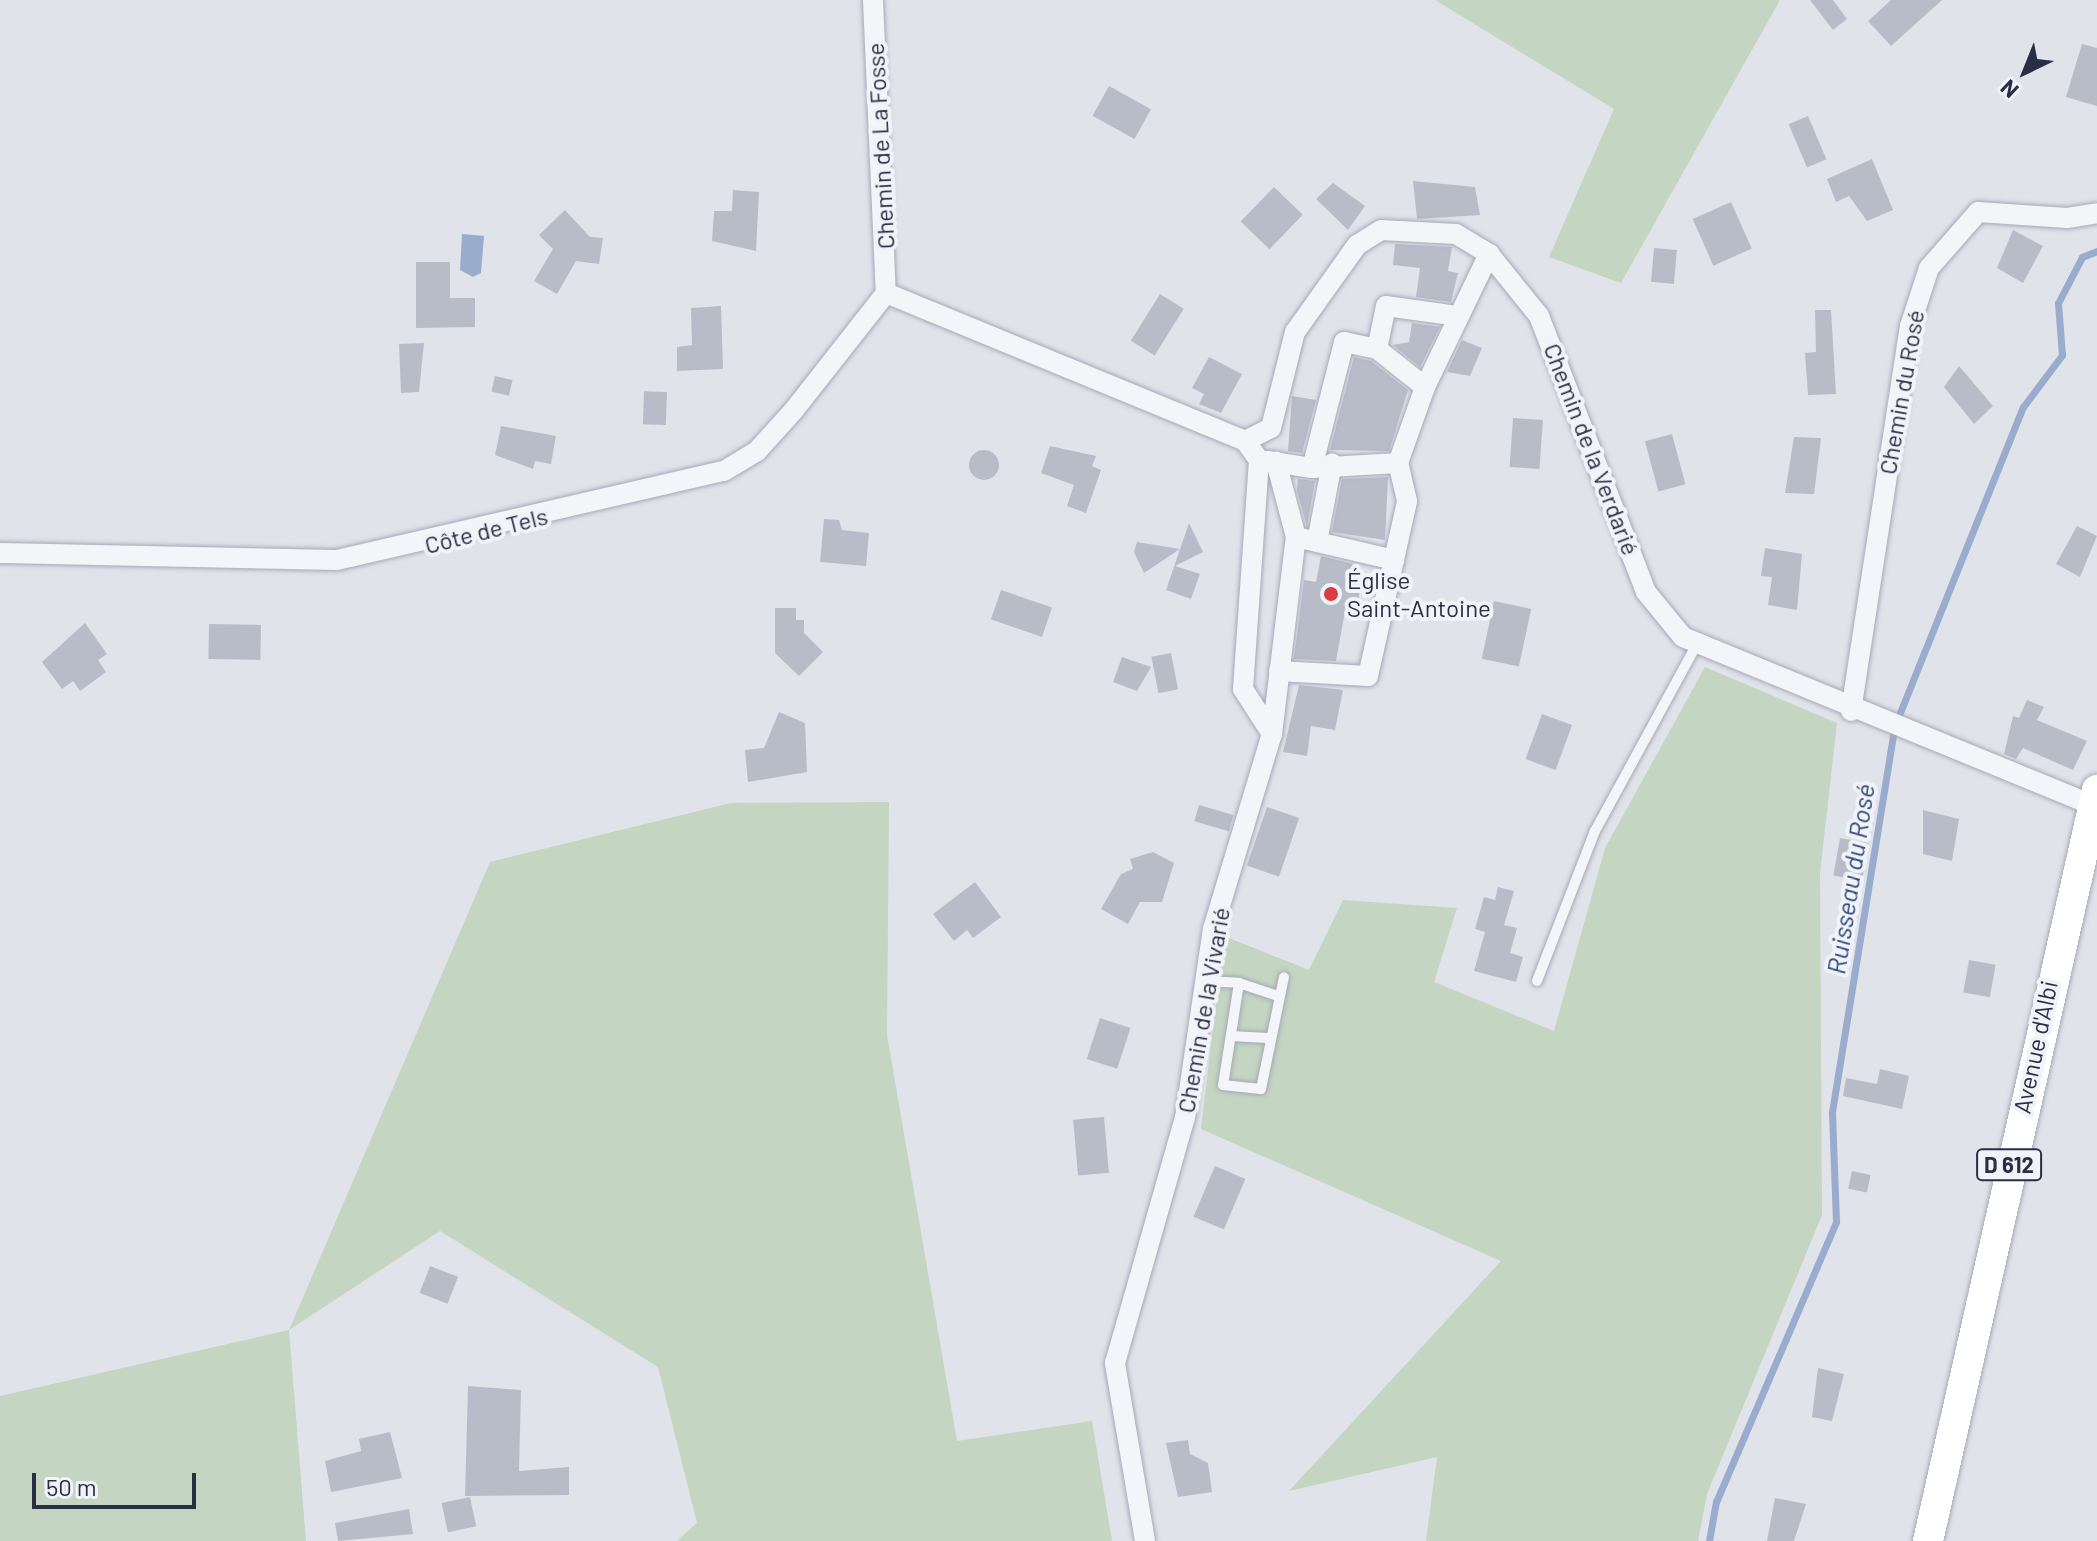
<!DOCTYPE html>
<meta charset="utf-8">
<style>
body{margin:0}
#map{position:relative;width:2097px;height:1541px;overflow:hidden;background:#e1e3eb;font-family:Barlow,sans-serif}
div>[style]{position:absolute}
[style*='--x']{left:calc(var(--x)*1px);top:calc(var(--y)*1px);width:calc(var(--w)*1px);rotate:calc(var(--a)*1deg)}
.green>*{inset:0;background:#c4d5c1}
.water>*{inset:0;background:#99accd}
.stream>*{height:7px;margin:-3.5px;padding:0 3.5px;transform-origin:3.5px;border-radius:3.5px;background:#99accd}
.building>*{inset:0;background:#b8bcc9;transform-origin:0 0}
.round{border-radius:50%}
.roads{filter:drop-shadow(0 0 2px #a6a9b6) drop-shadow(0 0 2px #a6a9b6)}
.lane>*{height:10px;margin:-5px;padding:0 5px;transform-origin:5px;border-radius:5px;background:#f4f5f8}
.street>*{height:20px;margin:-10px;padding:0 10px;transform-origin:10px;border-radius:10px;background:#f4f5f8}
.primary>*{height:30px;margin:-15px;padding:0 15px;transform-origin:15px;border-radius:15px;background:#fff}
.dots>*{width:22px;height:22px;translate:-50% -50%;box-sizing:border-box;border:4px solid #f1f3f8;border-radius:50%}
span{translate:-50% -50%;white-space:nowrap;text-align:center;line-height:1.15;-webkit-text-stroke:8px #f1f3f8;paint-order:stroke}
.shield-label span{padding:2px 6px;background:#f1f3f8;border:2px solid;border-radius:6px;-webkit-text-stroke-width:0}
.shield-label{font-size:22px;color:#282e44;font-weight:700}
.street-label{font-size:24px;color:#282e44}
.poi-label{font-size:24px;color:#282e44}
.left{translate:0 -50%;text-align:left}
.water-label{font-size:26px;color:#2f477b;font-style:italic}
.north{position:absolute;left:1985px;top:32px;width:80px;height:80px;-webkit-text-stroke:6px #f1f3f8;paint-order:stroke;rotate:223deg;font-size:22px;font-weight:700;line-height:32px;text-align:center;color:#282e44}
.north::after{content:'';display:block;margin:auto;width:28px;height:36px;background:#282e44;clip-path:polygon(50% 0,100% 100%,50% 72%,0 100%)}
.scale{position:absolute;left:32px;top:1473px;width:164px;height:36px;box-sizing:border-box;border:4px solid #282e44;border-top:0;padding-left:10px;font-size:24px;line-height:28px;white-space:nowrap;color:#282e44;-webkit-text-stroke:6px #f1f3f8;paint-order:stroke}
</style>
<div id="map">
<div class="green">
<div style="clip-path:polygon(1435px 0,1780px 0,1621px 283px,1549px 257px,1614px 109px)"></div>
<div style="clip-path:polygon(1705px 667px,1837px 723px,1820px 873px,1822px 1215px,1707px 1494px,1698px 1541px,1426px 1541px,1437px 1457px,1289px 1491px,1501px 1261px,1201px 1129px,1224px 936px,1309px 970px,1343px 900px,1457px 908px,1434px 982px,1554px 1031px,1605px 848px)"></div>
<div style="clip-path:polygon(731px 803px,889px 802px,887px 1035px,957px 1441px,1092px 1421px,1112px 1541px,677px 1541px,697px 1523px,658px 1367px,440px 1231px,289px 1330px,306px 1541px,0 1541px,0 1396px,289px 1330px,490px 862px)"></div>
</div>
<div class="water">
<div style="clip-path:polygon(462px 234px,484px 236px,481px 273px,473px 277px,460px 270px)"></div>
</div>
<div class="stream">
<div style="--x:1709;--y:1541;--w:40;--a:-80"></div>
<div style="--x:1716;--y:1502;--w:305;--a:-66.8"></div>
<div style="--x:1836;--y:1222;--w:110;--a:-92.1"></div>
<div style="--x:1832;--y:1112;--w:392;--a:-80.8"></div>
<div style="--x:1895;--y:725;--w:343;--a:-68.1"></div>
<div style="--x:2023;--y:407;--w:65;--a:-53.1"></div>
<div style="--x:2062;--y:355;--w:52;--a:-94.4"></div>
<div style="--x:2058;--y:303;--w:52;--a:-62.4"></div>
<div style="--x:2082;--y:257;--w:16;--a:-22"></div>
</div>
<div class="building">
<div style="clip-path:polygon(1810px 0,1833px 0,1847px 19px,1833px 30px)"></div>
<div style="clip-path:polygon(1891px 0,1942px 0,1891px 46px,1868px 21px)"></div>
<div style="clip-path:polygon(2082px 44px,2097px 48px,2097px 106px,2066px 97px)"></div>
<div style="left:1109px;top:86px;width:48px;height:34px;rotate:29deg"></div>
<div style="left:1808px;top:116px;width:47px;height:21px;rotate:67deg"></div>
<div style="clip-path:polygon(1872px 159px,1893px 210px,1867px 221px,1849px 196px,1836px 202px,1827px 179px)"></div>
<div style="clip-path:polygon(1413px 181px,1475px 187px,1480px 215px,1417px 219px)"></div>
<div style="clip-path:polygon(1333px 183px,1365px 206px,1348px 230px,1316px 199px)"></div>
<div style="left:1274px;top:187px;width:40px;height:48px;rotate:44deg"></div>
<div style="clip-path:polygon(733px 190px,759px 192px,756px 251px,712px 241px,714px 211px,732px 211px)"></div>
<div style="left:1731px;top:202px;width:51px;height:42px;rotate:66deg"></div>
<div style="clip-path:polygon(565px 210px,590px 237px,603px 238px,599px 264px,576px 261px,557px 294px,534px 281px,553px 249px,539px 235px)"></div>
<div style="clip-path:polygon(2013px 230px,2043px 246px,2023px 283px,1997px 268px)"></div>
<div style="clip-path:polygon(1395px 244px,1452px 247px,1448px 271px,1458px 273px,1451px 302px,1416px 297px,1420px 268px,1393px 265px)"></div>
<div style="left:1654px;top:248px;width:23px;height:34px;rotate:5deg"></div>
<div style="clip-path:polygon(416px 262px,450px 262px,450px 298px,475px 298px,475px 327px,416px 328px)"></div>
<div style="left:1160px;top:294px;width:28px;height:55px;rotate:32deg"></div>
<div style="clip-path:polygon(721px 306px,723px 369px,677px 371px,677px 347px,692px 345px,691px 308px)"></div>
<div style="clip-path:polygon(1815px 310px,1831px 310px,1836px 394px,1808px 395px,1805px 353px,1816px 352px)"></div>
<div style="clip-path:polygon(1412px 323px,1440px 327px,1420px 367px,1393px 345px,1409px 342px)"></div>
<div style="clip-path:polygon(1462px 340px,1482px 348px,1470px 376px,1447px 372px)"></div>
<div style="clip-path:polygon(424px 343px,419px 392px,401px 393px,399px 344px)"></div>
<div style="clip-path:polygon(1209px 357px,1242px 374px,1221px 413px,1199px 404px,1204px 394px,1192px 388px)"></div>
<div style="clip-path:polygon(1354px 357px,1371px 361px,1408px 390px,1389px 451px,1330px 450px)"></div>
<div style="clip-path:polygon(1959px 366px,1993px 406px,1974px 424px,1944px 387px)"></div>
<div style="left:495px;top:376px;width:18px;height:16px;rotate:13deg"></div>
<div style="left:667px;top:392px;width:33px;height:23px;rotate:92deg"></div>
<div style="clip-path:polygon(1292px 396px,1316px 400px,1302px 453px,1288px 451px)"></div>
<div style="left:1513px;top:418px;width:30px;height:49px;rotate:4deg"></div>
<div style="clip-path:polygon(501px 426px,556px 436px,551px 464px,535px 461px,533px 469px,495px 455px)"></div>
<div style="left:1672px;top:434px;width:52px;height:28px;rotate:75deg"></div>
<div style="clip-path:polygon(1794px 437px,1821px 438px,1814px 494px,1785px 493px)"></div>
<div style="clip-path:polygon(1050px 446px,1096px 456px,1092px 466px,1101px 470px,1086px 513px,1067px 506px,1074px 485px,1041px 473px)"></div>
<div class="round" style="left:969px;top:450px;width:30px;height:30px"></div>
<div style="clip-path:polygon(1388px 477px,1385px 540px,1332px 532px,1342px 479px)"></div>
<div style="clip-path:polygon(1298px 479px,1315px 481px,1307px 526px,1297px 491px)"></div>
<div style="clip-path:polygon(824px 519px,839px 520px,842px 530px,869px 533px,866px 566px,820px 562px)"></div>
<div style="clip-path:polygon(1189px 523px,1203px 552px,1175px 566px,1200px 574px,1191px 599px,1166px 590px)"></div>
<div style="clip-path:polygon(2077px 526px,2097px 536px,2080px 577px,2056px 564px)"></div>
<div style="clip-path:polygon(1137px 542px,1180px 549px,1144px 573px,1134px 552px)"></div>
<div style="clip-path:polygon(1765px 548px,1802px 554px,1797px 610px,1768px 605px,1772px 577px,1761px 576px)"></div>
<div style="clip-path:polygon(1321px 556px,1353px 564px,1348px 588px,1360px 590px,1357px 608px,1346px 606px,1336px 661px,1294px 659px,1304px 580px,1316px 582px)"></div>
<div style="left:1001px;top:590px;width:54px;height:31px;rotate:19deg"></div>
<div style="left:1494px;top:601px;width:38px;height:59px;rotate:12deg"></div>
<div style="clip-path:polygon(775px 608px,796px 608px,796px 620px,804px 620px,804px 633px,823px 652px,799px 676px,775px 653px)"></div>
<div style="clip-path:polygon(85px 623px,107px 654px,98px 660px,106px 672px,80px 691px,73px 681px,62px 689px,42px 662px)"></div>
<div style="left:209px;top:624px;width:52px;height:35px;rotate:1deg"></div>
<div style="left:1171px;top:653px;width:37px;height:20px;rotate:79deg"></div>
<div style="clip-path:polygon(1122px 657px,1151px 667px,1137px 691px,1113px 682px)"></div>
<div style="clip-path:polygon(1299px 685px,1343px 690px,1335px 730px,1311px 726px,1307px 756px,1283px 752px)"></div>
<div style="clip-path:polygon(2027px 700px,2044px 707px,2037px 720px,2087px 741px,2073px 770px,2023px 748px,2016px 759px,2004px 754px,2013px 716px,2019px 718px)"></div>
<div style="clip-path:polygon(779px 712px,805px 723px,807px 772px,748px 782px,745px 750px,764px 748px)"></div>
<div style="left:1542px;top:714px;width:32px;height:48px;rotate:20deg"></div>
<div style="left:1199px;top:805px;width:36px;height:17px;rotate:16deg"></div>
<div style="left:1267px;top:807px;width:34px;height:62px;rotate:19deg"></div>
<div style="clip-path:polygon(1923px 810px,1959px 819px,1952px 861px,1923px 854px)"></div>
<div style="left:1840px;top:838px;width:29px;height:38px;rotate:10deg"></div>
<div style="clip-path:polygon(1153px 852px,1174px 863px,1162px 902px,1140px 902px,1128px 924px,1101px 909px,1121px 874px,1133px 869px,1130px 859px)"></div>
<div style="clip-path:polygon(975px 882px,1001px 917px,973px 938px,967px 930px,954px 941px,933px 914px)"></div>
<div style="clip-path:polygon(1498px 887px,1514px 891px,1504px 925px,1517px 928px,1510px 953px,1523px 957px,1516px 982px,1474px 971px,1485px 932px,1475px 929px,1484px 897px,1495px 900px)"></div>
<div style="left:1969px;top:960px;width:27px;height:33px;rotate:10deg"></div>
<div style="left:1100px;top:1018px;width:32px;height:43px;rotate:18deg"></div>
<div style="clip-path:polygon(1880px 1069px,1909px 1076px,1902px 1109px,1843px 1096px,1846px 1078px,1877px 1084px)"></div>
<div style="left:1104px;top:1117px;width:56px;height:31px;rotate:85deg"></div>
<div style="left:1215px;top:1166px;width:33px;height:55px;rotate:23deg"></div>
<div style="left:1852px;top:1171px;width:19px;height:18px;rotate:12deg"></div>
<div style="left:430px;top:1266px;width:30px;height:29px;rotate:21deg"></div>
<div style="clip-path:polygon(1818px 1368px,1844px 1374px,1832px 1421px,1812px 1417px)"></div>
<div style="clip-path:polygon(468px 1386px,521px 1390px,519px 1471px,569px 1467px,569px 1495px,465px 1496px)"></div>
<div style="clip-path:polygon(390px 1432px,402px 1478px,331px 1492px,325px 1461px,361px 1451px,359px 1439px)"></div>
<div style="clip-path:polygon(1188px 1440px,1190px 1454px,1208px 1463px,1212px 1492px,1178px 1497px,1166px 1443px)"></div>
<div style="left:470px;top:1497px;width:30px;height:29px;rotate:78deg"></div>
<div style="clip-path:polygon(1775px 1498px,1806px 1504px,1794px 1541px,1767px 1541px)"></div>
<div style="clip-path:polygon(409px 1509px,413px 1534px,338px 1541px,335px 1523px)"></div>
</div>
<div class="roads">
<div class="lane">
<div style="--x:1205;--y:981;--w:34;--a:3"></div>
<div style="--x:1239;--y:983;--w:103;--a:98.9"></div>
<div style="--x:1223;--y:1085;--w:38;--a:6"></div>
<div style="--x:1261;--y:1089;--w:114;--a:-78.4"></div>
<div style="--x:1537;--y:981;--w:161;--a:-68.9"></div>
<div style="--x:1595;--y:831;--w:211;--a:-61.4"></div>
<div style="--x:1239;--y:983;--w:41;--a:18.4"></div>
<div style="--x:1231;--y:1036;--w:37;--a:3"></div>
</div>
<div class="street">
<div style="--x:873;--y:0;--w:293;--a:87.5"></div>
<div style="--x:886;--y:293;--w:388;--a:22.4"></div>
<div style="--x:1245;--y:441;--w:29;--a:-27"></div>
<div style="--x:1271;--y:428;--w:99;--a:-76"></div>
<div style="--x:1295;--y:332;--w:107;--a:-54.5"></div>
<div style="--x:1357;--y:245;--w:28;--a:-32"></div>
<div style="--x:1381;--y:230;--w:75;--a:3.1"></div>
<div style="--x:1456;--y:234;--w:39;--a:31"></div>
<div style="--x:1489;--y:254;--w:80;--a:51.1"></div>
<div style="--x:1539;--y:316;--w:296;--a:68.8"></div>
<div style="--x:1646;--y:592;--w:58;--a:50.6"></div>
<div style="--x:1683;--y:637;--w:441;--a:22.3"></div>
<div style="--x:1377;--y:349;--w:44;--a:-78.2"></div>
<div style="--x:1386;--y:306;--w:73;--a:7.9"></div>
<div style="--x:1267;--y:461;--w:46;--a:8.8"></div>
<div style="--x:1312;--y:468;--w:86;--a:-3.3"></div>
<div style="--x:1312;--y:468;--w:130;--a:-75.7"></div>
<div style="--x:1344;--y:342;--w:34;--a:12"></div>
<div style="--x:1377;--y:349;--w:61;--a:38.4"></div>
<div style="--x:1296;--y:537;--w:101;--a:13.2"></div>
<div style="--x:1317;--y:542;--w:80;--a:-79.2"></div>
<div style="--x:0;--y:553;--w:337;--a:1.2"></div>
<div style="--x:337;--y:560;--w:397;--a:-13"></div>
<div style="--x:724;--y:471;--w:39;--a:-31"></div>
<div style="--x:757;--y:451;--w:55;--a:-47.9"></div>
<div style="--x:794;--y:410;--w:149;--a:-51.8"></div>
<div style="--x:1279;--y:671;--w:89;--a:3.2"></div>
<div style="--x:1368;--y:676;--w:179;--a:-77.4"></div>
<div style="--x:1407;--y:501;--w:39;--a:-103"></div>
<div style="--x:1398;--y:463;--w:81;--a:-70.4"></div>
<div style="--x:1425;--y:387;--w:148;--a:-64.3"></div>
<div style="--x:1851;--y:711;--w:389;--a:-81.3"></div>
<div style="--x:1910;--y:326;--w:61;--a:-71.9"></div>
<div style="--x:1929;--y:268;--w:74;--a:-48.8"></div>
<div style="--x:1978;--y:212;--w:89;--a:3.9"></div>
<div style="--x:2067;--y:218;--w:30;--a:-9"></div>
<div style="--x:1272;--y:734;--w:198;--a:-83.1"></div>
<div style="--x:1296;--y:537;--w:78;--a:-104.9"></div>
<div style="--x:1145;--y:1541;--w:181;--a:-99.6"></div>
<div style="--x:1115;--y:1363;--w:255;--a:-74.1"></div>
<div style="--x:1185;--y:1118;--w:191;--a:-81.6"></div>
<div style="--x:1213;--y:929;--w:204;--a:-73.2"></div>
<div style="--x:1272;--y:734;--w:54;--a:-122.8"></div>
<div style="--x:1243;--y:689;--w:230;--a:-86"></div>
<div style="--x:1259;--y:460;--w:24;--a:-126"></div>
</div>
<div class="primary">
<div style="--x:1928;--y:1541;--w:770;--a:-77.32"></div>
</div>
</div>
<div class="dots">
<div style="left:1331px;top:594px;background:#d83d41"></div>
</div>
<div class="shield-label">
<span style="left:2009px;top:1165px">D 612</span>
</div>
<div class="street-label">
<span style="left:880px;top:146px;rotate:-93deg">Chemin de La Fosse</span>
<span style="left:1901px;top:392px;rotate:-80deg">Chemin du Rosé</span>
<span style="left:1592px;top:449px;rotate:69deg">Chemin de la Verdarié</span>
<span style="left:486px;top:530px;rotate:-14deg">Côte de Tels</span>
<span style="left:1203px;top:1010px;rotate:-80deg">Chemin de la Vivarié</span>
<span style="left:2035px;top:1047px;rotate:-78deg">Avenue d'Albi</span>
</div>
<div class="poi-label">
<span class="left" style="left:1347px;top:594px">Église<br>Saint-Antoine</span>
</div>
<div class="water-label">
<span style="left:1850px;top:879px;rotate:-81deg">Ruisseau du Rosé</span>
</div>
<div class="north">N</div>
<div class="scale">50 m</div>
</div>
